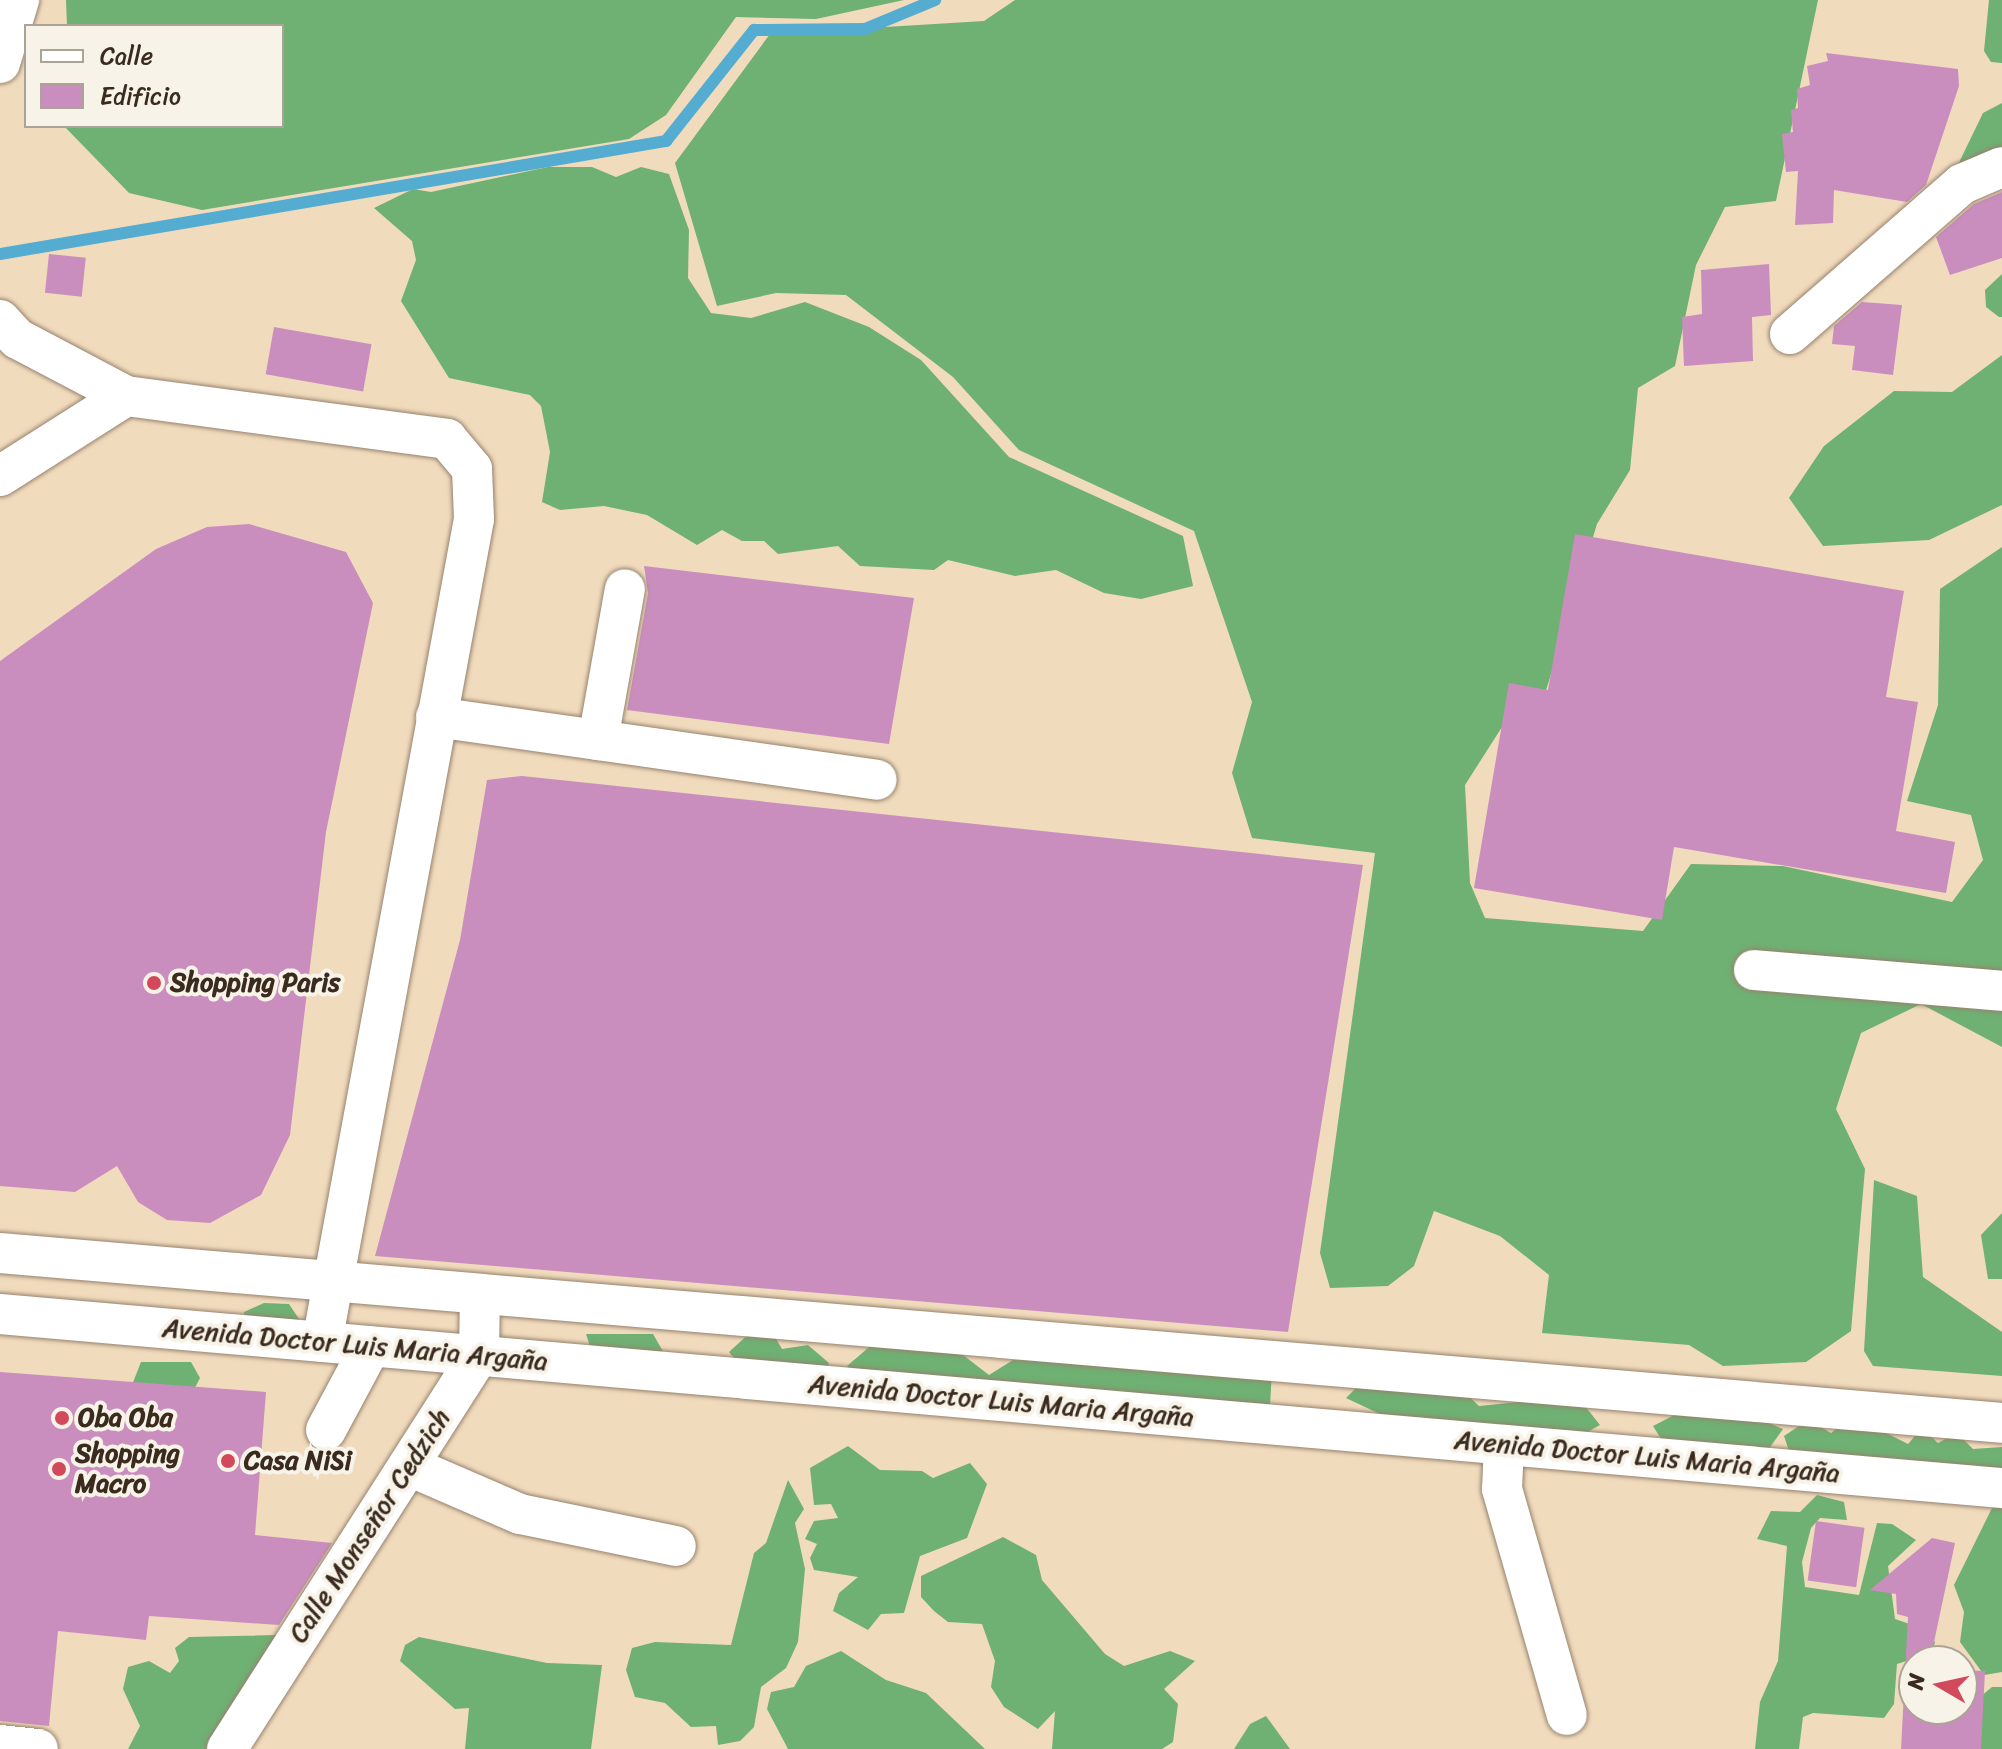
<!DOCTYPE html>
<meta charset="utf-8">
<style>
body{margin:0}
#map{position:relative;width:2002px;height:1749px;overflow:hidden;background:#f1dbbd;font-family:Sriracha,sans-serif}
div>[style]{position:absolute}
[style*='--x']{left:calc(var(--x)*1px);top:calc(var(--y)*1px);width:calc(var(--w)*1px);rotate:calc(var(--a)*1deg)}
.forest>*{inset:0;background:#6fb073}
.stream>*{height:12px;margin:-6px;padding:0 6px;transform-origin:6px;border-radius:6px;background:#54acd1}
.building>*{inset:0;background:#ca8ebe;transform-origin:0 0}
.roads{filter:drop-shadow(0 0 2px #96826e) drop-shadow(0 0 2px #96826e)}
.minor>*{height:40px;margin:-20px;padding:0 20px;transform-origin:20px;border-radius:20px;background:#fff}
.dots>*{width:22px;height:22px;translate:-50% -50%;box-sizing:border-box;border:4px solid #f7f3e8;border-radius:50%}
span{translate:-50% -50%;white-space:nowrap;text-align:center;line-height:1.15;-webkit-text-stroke:8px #f7f3e8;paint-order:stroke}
.poi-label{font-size:26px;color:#3b2a1e;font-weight:700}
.left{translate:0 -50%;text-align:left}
.street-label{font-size:26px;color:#3b2a1e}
.legend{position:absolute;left:24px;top:24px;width:260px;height:104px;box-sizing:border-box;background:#f7f3e8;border:2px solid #aca397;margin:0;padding:10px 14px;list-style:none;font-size:24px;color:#3b2a1e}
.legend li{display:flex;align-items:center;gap:16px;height:40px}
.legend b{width:40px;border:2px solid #aca397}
.north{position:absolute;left:1898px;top:1645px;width:80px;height:80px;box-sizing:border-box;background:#f7f3e8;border:2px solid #aca397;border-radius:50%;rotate:279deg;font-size:22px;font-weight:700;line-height:32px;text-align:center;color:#3b2a1e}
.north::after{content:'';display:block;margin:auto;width:28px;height:36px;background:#d1495b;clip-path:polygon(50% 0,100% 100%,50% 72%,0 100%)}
</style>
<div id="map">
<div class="forest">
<div style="clip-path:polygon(66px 0,904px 0,816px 19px,736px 17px,666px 115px,629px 139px,202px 210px,129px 193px,64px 126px,282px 126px,282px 26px,67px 26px)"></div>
<div style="clip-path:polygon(1015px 0,1818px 0,1776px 201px,1725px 207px,1696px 265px,1675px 366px,1638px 388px,1630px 470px,1597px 524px,1533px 733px,1502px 727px,1465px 785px,1470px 883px,1485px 918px,1643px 931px,1691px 864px,1783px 866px,1952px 902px,1983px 860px,1971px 815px,1907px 801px,1938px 705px,1940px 589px,2002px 547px,2002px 1047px,1921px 1004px,1861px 1033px,1836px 1109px,1865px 1169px,1851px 1331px,1806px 1362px,1723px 1366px,1689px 1345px,1542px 1333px,1549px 1275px,1500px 1236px,1434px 1211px,1414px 1266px,1388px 1286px,1330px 1288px,1320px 1253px,1375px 853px,1252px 838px,1232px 773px,1252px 702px,1194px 531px,1019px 450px,953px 377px,846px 295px,776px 293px,717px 306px,675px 163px,770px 34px,984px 21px)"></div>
<div style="clip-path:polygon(1989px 0,2002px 0,2002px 63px,1991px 62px,1984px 51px)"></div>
<div style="clip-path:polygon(2002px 103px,2002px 160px,1951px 179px,1983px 113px)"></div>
<div style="clip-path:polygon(548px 167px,592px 167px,616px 177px,641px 167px,669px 174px,689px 230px,688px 278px,711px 313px,751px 318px,805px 302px,869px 327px,921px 360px,1009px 457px,1183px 536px,1193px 586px,1141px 599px,1104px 593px,1056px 570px,1015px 576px,948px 560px,934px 570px,860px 566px,838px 546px,778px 554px,764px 541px,742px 541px,722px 530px,697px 545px,647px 515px,604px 506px,560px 510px,542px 502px,550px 452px,541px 406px,530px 395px,449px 378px,401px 301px,416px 260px,412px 241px,374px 208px,413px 189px,431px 192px)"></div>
<div style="clip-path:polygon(2002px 274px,2002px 317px,1999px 317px,1986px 307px,1985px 290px)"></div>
<div style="clip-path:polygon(2002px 355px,2002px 505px,1929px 540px,1823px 546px,1789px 498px,1824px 446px,1894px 391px,1952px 392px)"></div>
<div style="clip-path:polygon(1874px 1180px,1917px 1196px,1923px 1277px,2002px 1332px,2002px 1376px,1873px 1366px,1864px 1351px)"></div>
<div style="clip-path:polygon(2002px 1213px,2002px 1279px,1988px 1279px,1981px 1235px)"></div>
<div style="clip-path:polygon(264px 1303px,289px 1304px,307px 1331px,247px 1333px,244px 1312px)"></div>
<div style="clip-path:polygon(753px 1330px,775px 1337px,782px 1349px,808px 1345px,829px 1363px,824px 1380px,745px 1371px,729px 1352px)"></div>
<div style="clip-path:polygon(586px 1334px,653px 1334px,664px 1353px,594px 1359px)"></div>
<div style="clip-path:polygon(875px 1342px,963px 1355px,989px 1375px,1013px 1360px,1272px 1370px,1270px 1406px,866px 1389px,847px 1366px)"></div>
<div style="clip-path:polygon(141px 1362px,191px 1362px,200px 1378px,188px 1401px,132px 1385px)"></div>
<div style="clip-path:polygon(1375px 1369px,1444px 1373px,1479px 1406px,1577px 1396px,1600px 1425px,1566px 1444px,1399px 1423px,1346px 1398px)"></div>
<div style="clip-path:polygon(1688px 1408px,1740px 1411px,1783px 1429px,1763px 1457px,1668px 1450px,1653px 1426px)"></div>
<div style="clip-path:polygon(1853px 1416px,1908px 1444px,1922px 1428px,1938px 1443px,1957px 1433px,1973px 1449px,2002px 1447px,2002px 1481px,1793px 1463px,1784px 1436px,1808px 1420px,1831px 1433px)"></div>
<div style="clip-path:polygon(848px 1446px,880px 1470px,922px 1471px,933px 1478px,970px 1463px,987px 1484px,967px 1538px,920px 1556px,904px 1613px,881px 1614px,868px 1630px,833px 1611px,839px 1593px,858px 1577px,814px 1570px,810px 1558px,817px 1544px,805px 1539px,814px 1521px,838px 1518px,831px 1504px,814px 1505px,810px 1468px)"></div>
<div style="clip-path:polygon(788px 1480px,804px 1509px,795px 1523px,805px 1569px,798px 1642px,786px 1668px,761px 1687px,754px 1727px,740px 1741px,718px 1745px,716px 1726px,691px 1727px,665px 1703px,635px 1697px,626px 1670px,632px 1648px,655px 1642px,731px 1645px,754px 1553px,766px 1543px)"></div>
<div style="clip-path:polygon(1817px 1495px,1844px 1502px,1847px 1520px,1820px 1518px,1811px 1528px,1802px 1562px,1805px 1587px,1859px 1595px,1877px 1523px,1892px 1524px,1916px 1540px,1888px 1566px,1895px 1619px,1924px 1629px,1935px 1642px,1932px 1653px,1897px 1664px,1894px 1704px,1884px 1718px,1813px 1713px,1803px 1717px,1799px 1749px,1755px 1749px,1760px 1702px,1778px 1661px,1787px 1546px,1757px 1539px,1771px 1511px,1800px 1512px)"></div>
<div style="clip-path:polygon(2002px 1507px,2002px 1672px,1984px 1675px,1960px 1642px,1964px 1612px,1954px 1585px,1992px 1508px)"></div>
<div style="clip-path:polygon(1003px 1537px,1036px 1555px,1042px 1580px,1105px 1654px,1124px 1666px,1170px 1651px,1195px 1661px,1164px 1689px,1178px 1704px,1173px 1742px,1162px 1749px,1052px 1749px,1055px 1711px,1038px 1729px,1004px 1707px,991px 1687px,995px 1661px,982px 1624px,948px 1622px,934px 1611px,921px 1597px,921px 1576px)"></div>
<div style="clip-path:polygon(299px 1622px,245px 1749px,128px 1749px,140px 1726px,123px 1689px,128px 1667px,149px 1661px,170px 1673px,179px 1661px,175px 1648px,189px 1637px,275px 1635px)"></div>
<div style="clip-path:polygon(419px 1637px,547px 1663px,602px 1665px,591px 1749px,465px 1749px,469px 1708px,455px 1709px,400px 1661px,405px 1645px)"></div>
<div style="clip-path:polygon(841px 1651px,886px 1680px,926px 1693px,985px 1749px,788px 1749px,767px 1709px,771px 1692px,794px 1687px,806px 1666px)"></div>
<div style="clip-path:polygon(1992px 1687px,2002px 1687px,2002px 1749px,1979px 1749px,1968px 1707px)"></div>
<div style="clip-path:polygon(1266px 1716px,1290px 1749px,1234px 1749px,1250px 1724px)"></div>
</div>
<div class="stream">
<div style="--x:0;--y:254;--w:676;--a:-9.63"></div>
<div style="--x:666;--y:141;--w:142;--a:-51.6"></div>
<div style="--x:754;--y:30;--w:111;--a:-0.5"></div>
<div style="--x:865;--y:29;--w:76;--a:-22.5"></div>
</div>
<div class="building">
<div style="clip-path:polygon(1826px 53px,1958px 69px,1959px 86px,1926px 185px,1907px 202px,1834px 190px,1833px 223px,1795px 225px,1798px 171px,1786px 172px,1782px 134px,1793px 132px,1791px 110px,1798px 108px,1797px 89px,1810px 85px,1807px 66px,1828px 61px)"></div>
<div style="clip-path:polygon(2002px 192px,2002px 258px,1950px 275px,1936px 237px,1974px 204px)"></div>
<div style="left:49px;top:254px;width:37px;height:39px;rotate:6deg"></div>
<div style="clip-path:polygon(1769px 264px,1771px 315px,1752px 317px,1753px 361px,1684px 366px,1682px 317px,1702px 314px,1701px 270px)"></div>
<div style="clip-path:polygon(1862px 302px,1902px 305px,1893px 375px,1852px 370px,1855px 346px,1832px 344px,1834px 326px)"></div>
<div style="left:274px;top:327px;width:99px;height:48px;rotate:10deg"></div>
<div style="clip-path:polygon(249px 524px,346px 552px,373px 603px,326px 832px,290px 1135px,261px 1195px,210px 1223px,167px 1220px,138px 1202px,117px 1166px,75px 1192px,0 1186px,0 661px,156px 549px,207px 527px)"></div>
<div style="clip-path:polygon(1575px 534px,1904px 591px,1886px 697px,1918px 702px,1896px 831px,1955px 842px,1946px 893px,1674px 847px,1662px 920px,1474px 888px,1509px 683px,1548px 690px)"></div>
<div style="clip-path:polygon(644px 566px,914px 598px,889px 744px,627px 710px,648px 593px)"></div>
<div style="clip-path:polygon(522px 776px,1363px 865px,1288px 1332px,375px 1256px,460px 940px,487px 780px)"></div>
<div style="clip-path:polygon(0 1372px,266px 1392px,255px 1535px,332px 1543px,279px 1625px,149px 1616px,146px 1640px,58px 1631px,49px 1726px,0 1721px)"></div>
<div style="left:1816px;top:1521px;width:49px;height:60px;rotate:8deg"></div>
<div style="clip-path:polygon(1932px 1538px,1955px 1543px,1930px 1661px,1914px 1661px,1914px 1709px,1962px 1709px,1962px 1670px,1985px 1671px,1981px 1749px,1901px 1749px,1908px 1617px,1897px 1614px,1896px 1594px,1870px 1590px)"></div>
</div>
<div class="roads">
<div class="minor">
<div style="--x:0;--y:63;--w:66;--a:-73.2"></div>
<div style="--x:0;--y:320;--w:26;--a:47"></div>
<div style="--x:18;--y:339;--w:122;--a:27.8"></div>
<div style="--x:1790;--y:334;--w:228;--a:-41.1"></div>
<div style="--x:1962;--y:184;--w:43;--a:-23"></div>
<div style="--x:0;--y:476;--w:149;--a:-32.4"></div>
<div style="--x:126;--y:396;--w:324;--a:7.6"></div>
<div style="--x:447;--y:439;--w:39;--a:50"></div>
<div style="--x:472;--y:469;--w:50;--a:87.7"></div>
<div style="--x:474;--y:519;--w:837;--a:100.46"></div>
<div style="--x:436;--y:717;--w:445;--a:8.1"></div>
<div style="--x:598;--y:740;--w:153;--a:-79.9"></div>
<div style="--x:1754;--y:970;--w:249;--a:4.8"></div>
<div style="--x:0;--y:1253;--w:2009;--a:4.85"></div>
<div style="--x:0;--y:1314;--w:2010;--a:4.97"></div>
<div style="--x:326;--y:1430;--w:95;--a:-61.8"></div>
<div style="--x:1504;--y:1445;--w:44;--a:92.6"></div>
<div style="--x:1502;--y:1489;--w:235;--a:74"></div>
<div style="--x:409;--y:1466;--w:121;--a:23.4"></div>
<div style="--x:520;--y:1514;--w:159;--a:11.6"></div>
<div style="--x:0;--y:1745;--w:38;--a:6"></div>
<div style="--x:227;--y:1749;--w:468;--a:-57.4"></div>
<div style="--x:479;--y:1355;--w:61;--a:-89.1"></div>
</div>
</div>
<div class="dots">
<div style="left:154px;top:983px;background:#d1495b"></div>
<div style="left:62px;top:1418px;background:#d1495b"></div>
<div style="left:228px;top:1461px;background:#d1495b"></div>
<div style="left:59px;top:1469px;background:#d1495b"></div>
</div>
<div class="poi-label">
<span class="left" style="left:170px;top:983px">Shopping Paris</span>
<span class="left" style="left:78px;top:1418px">Oba Oba</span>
<span class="left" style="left:75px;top:1469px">Shopping<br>Macro</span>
<span class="left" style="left:244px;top:1461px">Casa NiSi</span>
</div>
<div class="street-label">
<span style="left:355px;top:1345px;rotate:5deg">Avenida Doctor Luis Maria Argaña</span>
<span style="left:1001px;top:1401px;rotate:5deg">Avenida Doctor Luis Maria Argaña</span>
<span style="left:1647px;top:1457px;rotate:5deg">Avenida Doctor Luis Maria Argaña</span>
<span style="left:370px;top:1526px;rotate:-57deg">Calle Monseñor Cedzich</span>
</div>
<ul class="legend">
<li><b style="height:10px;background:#fff"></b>Calle</li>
<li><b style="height:22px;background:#ca8ebe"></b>Edificio</li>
</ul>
<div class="north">N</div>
</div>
